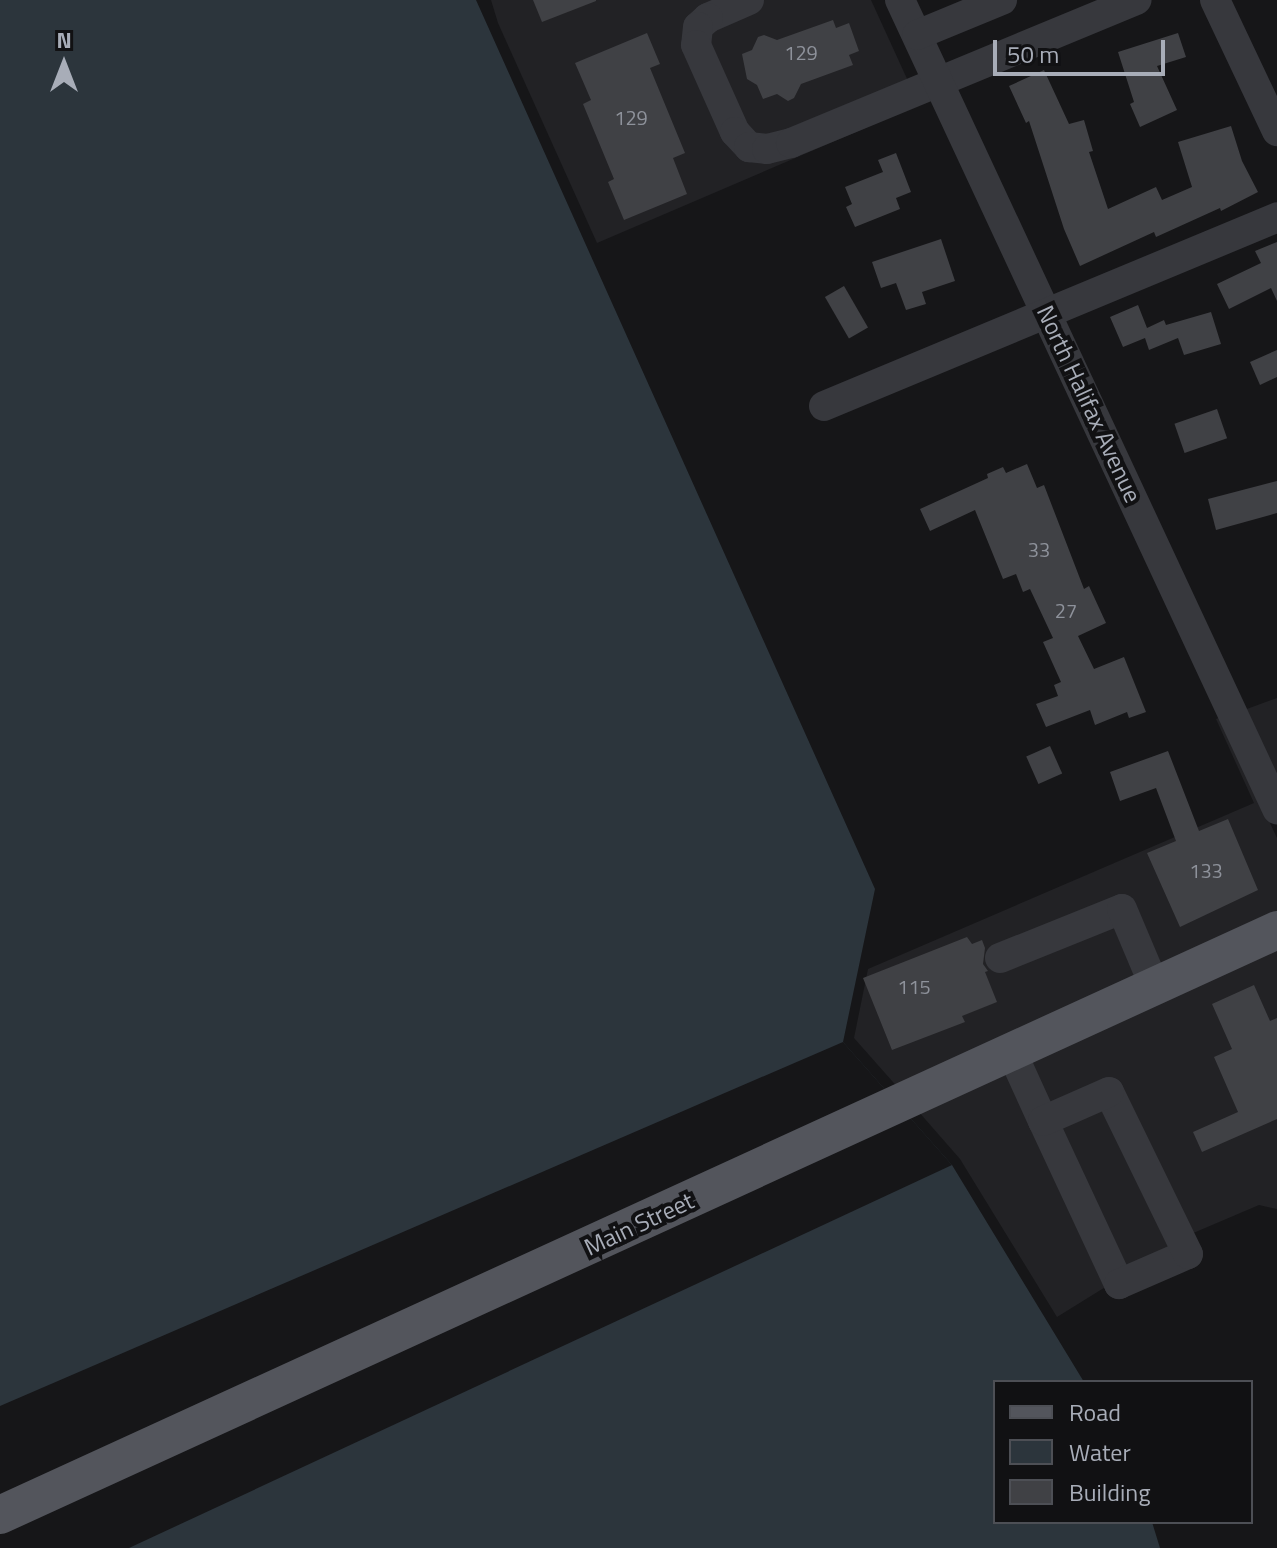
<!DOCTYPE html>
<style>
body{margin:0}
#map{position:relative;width:1277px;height:1548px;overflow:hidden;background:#161618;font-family:"Titillium Web",sans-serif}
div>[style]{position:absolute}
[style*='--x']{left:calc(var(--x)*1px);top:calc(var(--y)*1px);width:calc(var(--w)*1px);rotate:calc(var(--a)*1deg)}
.built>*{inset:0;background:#222225}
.water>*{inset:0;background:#2c353c}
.pier>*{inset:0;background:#161618}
.building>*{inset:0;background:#404145;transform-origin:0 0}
.minor>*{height:30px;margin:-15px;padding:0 15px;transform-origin:15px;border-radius:15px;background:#37383d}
.major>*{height:38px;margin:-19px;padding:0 19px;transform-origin:19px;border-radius:19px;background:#53555c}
span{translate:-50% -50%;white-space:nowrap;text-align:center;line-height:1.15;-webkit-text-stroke:8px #111113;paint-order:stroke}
.number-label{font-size:20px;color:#8e929b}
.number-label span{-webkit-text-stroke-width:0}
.street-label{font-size:24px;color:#a8adb8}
.legend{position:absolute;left:993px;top:1380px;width:260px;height:144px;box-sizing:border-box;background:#111113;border:2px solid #4d4f55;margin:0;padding:10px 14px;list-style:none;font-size:24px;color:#a8adb8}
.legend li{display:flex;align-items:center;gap:16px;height:40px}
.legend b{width:40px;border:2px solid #4d4f55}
.north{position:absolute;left:24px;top:24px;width:80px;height:80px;-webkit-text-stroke:6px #111113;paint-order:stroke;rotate:0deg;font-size:22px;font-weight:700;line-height:32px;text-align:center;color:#a8adb8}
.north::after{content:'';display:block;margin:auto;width:28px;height:36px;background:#a8adb8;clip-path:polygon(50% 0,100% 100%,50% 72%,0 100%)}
.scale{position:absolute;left:993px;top:40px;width:172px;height:36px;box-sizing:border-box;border:4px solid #a8adb8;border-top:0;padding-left:10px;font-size:24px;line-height:28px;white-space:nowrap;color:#a8adb8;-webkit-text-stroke:6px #111113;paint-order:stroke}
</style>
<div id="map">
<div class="built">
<div style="clip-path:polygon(491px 0,871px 0,919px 105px,597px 243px,498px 23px)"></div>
<div style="clip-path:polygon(1277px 698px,1277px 781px,1244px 710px)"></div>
<div style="clip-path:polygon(1221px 717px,1277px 838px,1277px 915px,900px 1090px,854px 1038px,868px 969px,1254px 803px,1216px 719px)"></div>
<div style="clip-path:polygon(1277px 945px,1277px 1209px,1259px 1205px,1191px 1234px,1057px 1317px,960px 1159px,918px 1111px)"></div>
</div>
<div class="water">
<div style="clip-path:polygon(0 0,476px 0,875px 889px,843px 1042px,952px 1165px,1084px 1382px,995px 1382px,995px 1522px,1152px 1522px,1160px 1548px,0 1548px)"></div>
</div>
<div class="pier">
<div style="clip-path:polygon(843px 1042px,952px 1165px,129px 1548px,0 1548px,0 1406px)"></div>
</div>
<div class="building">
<div style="clip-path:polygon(533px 0,596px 0,596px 1px,542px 22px)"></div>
<div style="clip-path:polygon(833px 20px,836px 28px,849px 23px,859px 51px,849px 55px,853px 65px,801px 84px,794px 98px,788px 101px,777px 94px,763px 99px,757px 85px,747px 79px,742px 54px,752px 50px,758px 37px,764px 35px,777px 40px)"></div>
<div style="clip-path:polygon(647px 33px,660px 64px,650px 68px,685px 153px,673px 158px,687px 194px,624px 220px,608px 182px,614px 179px,583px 104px,591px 100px,575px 63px)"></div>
<div style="clip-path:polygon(1178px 33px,1186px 57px,1157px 66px,1177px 110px,1140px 127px,1130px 104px,1134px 102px,1118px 52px)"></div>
<div style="clip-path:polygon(1044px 70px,1069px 124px,1084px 120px,1093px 151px,1089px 152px,1108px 209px,1156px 187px,1162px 200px,1192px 187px,1178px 142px,1231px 126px,1242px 161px,1258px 192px,1221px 211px,1220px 208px,1156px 237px,1154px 232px,1080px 266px,1064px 229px,1029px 121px,1026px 123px,1009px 86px)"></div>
<div style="clip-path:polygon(896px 153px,911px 192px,896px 198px,900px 209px,855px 227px,846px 207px,852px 204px,845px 187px,883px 172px,878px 160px)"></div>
<div style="clip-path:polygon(941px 239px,955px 281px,922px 292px,926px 304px,906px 310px,896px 283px,881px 288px,872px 262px)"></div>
<div style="clip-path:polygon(1277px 242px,1277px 301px,1271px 288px,1229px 309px,1217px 284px,1261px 263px,1255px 251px)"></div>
<div style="left:844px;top:286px;width:48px;height:22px;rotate:60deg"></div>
<div style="clip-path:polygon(1138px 305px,1147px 328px,1164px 320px,1166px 325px,1211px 312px,1221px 344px,1184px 355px,1178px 338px,1149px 350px,1145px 338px,1123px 347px,1110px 317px)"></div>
<div style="clip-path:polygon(1277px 350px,1277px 377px,1260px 385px,1250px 362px)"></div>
<div style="left:1217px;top:409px;width:31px;height:45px;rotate:71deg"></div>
<div style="clip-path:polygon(1027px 464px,1037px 488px,1044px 485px,1084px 589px,1089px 586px,1106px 623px,1078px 636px,1094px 669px,1124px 657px,1146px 712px,1129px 718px,1127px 712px,1095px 725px,1090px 710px,1046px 727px,1036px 704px,1058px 696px,1054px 685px,1061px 682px,1043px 642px,1053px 638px,1030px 589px,1023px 592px,1016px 574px,1003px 579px,975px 510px,930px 531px,920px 509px,988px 478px,987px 474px,1003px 467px,1006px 473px)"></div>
<div style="clip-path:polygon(1277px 481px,1277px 513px,1216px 530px,1208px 499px)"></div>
<div style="left:1050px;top:746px;width:30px;height:26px;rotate:66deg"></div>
<div style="clip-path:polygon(1168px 751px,1199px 831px,1228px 819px,1258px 890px,1180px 927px,1147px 853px,1176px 841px,1156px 788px,1120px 801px,1110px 772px)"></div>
<div style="clip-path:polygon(967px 937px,972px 944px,982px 940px,985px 948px,983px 964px,988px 971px,985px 972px,997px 1002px,962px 1016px,965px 1022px,892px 1050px,863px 978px)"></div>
<div style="clip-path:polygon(1254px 985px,1270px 1021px,1277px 1018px,1277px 1119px,1202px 1152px,1193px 1132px,1238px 1112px,1214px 1057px,1232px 1049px,1212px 1004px)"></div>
</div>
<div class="minor">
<div style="--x:749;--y:0;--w:45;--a:156.3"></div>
<div style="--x:708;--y:18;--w:13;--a:138"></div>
<div style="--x:698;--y:27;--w:18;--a:96"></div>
<div style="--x:696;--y:45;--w:95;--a:65.9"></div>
<div style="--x:735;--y:132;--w:21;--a:47"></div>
<div style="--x:749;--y:147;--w:18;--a:6"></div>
<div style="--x:767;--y:149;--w:25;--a:-14"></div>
<div style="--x:791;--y:143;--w:374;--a:-22.5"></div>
<div style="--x:900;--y:0;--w:893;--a:65.01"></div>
<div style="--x:1215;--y:0;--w:145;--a:64.7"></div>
<div style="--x:917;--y:35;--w:92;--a:-22.4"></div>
<div style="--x:824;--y:406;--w:491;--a:-22.6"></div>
<div style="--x:1000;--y:958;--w:131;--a:-21.9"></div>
<div style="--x:1122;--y:909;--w:85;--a:67.1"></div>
<div style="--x:1012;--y:1053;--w:75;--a:65.5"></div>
<div style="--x:1043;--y:1121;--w:180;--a:65"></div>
<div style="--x:1119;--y:1284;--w:75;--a:-23.5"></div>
<div style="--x:1188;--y:1254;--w:180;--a:-116"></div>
<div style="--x:1109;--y:1092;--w:72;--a:156.3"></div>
</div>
<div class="major">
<div style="--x:0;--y:1515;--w:1405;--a:-24.61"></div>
</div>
<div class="number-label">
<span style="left:801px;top:52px">129</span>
<span style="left:631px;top:117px">129</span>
<span style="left:1039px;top:549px">33</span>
<span style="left:1066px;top:610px">27</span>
<span style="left:1206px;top:870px">133</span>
<span style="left:914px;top:986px">115</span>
</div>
<div class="street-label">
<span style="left:1089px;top:404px;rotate:65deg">North Halifax Avenue</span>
<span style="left:639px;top:1224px;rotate:-25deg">Main Street</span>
</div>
<ul class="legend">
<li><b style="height:10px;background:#53555c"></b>Road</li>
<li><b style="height:22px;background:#2c353c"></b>Water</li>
<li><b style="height:22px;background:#404145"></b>Building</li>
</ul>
<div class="north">N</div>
<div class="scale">50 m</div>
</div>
